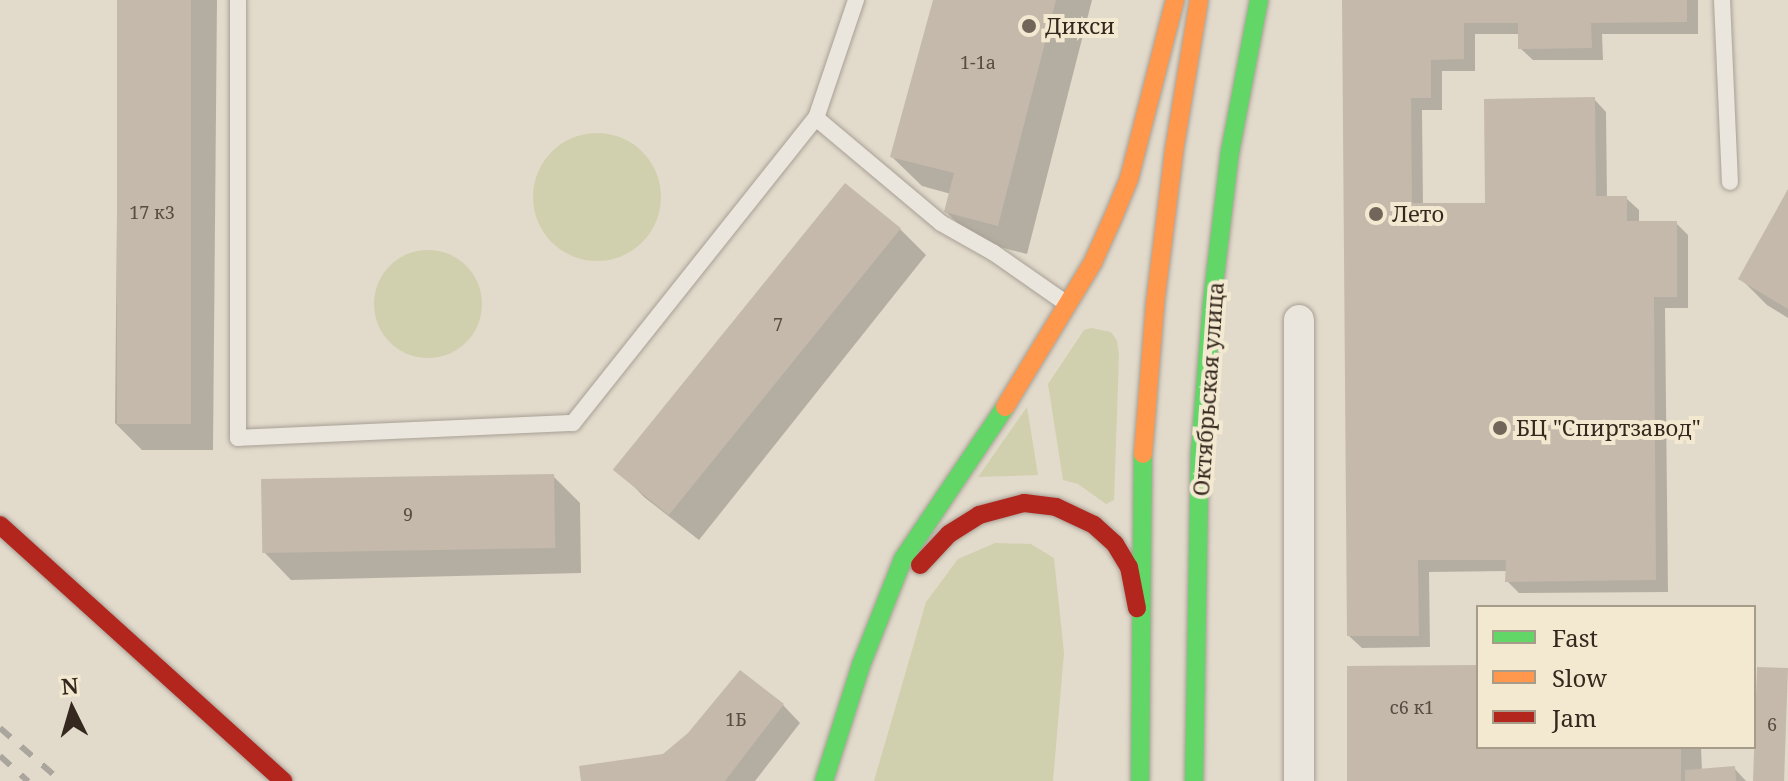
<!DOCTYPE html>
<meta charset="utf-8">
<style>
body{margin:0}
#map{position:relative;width:1788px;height:781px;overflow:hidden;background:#e2dacb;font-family:"Noto Serif",serif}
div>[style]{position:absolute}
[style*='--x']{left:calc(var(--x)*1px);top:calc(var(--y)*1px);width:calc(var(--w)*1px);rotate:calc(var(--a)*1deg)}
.green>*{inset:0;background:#d1d0ae}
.round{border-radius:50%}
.shadow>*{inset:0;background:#0003}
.building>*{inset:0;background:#c5b9ac;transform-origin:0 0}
.roads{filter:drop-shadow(0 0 2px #a7a095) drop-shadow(0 0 2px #a7a095)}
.lane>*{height:16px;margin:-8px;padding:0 8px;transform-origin:8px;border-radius:8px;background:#eae6dd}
.street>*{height:30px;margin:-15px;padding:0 15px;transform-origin:15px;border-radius:15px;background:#eae6dd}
.fast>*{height:18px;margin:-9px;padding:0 9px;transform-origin:9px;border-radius:9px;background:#63d668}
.slow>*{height:18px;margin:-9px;padding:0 9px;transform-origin:9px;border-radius:9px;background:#ff974d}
.jam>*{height:18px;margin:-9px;padding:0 9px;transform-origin:9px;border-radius:9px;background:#b3261e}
.rail>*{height:6px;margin-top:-3px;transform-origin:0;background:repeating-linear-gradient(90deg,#aaa59d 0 14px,transparent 0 28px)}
.dots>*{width:22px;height:22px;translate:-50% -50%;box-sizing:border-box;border:4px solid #f3e9d1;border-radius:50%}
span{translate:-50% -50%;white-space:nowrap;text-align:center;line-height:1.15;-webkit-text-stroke:8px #f3e9d1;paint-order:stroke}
.number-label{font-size:18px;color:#594c42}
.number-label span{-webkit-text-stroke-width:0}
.poi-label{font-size:22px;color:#35281e}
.left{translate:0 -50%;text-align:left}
.street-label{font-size:22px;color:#35281e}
.legend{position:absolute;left:1476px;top:605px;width:280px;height:144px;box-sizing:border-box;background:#f3e9d1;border:2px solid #a79c89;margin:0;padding:10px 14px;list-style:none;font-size:24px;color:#35281e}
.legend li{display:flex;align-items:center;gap:16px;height:40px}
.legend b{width:40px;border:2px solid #a79c89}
.north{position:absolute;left:32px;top:669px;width:80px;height:80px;-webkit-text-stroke:6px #f3e9d1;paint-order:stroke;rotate:355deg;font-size:22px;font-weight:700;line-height:32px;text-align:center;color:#35281e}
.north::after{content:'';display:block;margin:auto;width:28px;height:36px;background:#35281e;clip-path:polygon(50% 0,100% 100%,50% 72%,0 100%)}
</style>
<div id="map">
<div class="green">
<div class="round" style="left:533px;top:133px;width:128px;height:128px"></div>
<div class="round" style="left:374px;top:250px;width:108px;height:108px"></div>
<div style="clip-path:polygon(1091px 328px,1111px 332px,1117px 341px,1119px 355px,1114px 500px,1106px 504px,1078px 484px,1063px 480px,1048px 384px,1084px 330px)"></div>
<div style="clip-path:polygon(1027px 407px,1038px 475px,978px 477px)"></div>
<div style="clip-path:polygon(995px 543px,1031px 544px,1054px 558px,1064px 653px,1053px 781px,874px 781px,926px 602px,958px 559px)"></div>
</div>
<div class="shadow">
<div style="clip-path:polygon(119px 0,217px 0,213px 450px,142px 450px,115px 423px)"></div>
<div style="clip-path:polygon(935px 0,1092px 0,1027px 254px,976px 241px,946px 212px,951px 194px,922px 186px,892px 157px)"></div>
<div style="clip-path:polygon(1344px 0,1698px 0,1698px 34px,1602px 34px,1603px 60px,1533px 60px,1520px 48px,1520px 34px,1475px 34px,1475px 71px,1442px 71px,1442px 110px,1422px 110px,1423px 205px,1487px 205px,1594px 99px,1606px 112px,1607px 198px,1626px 198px,1639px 210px,1639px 223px,1676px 223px,1688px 235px,1688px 308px,1665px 308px,1668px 592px,1519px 593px,1507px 581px,1507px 571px,1429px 572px,1430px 647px,1362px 648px,1349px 636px)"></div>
<div style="clip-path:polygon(1788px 193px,1788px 318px,1767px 305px,1741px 279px)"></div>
<div style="clip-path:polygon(900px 229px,926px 255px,699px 540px,644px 497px,618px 470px)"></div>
<div style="clip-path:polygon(553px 476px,580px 503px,581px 573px,291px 580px,265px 553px)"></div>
<div style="clip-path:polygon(1478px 667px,1478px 747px,1701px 747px,1702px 771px,1734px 768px,1746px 781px,1349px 781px)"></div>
<div style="clip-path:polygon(783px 705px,800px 723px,755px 781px,583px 781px,664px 756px)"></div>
</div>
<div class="building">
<div style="left:117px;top:0;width:74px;height:424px"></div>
<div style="clip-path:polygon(933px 0,1056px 0,998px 226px,944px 212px,954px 173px,890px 157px)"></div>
<div style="clip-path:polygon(1342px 0,1687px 0,1687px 22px,1591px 23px,1592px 48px,1518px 49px,1518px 23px,1464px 23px,1464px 59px,1431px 60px,1431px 98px,1411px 98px,1412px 203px,1485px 203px,1484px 99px,1595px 97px,1596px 196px,1627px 196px,1627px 221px,1677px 221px,1677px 297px,1654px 297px,1656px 580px,1505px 582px,1506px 560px,1418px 560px,1419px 636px,1347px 636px)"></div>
<div style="left:845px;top:183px;width:72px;height:369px;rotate:39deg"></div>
<div style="clip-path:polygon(1788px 189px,1788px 309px,1738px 279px)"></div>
<div style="left:554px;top:474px;width:74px;height:293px;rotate:89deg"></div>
<div style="clip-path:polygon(1478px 665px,1478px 747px,1681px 747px,1681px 781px,1347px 781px,1347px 666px)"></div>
<div style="left:1757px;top:667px;width:31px;height:114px;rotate:2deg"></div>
<div style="clip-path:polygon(740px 670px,784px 704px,725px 781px,581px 781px,579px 766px,663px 754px,688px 733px)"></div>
<div style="clip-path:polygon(1735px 766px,1736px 781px,1685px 781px,1685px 770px)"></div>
</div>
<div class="roads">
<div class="lane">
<div style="--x:238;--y:0;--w:438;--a:90"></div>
<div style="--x:238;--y:438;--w:335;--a:-2.6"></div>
<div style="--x:573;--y:423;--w:390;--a:-51.5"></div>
<div style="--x:856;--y:0;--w:125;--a:108.7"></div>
<div style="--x:816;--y:118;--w:163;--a:40"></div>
<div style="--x:941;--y:223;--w:61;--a:29.5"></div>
<div style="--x:994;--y:253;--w:89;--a:34.9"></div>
<div style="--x:1722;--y:0;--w:182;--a:87.5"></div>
</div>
<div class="street">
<div style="--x:1299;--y:781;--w:461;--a:-90"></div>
</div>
<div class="fast">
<div style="--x:824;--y:781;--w:122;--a:-72.3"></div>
<div style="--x:861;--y:665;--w:114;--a:-68.4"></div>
<div style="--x:903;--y:559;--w:183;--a:-56.1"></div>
<div style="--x:1140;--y:781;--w:327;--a:-89.5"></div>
<div style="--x:1194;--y:781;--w:330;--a:-89"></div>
<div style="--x:1200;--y:451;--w:149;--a:-85.4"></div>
<div style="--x:1212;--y:302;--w:151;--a:-83.2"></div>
<div style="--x:1230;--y:152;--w:155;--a:-79.2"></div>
</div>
<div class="slow">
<div style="--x:1005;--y:407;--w:170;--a:-58.7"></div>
<div style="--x:1093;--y:262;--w:46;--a:-65.7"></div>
<div style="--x:1112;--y:220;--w:44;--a:-67.5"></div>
<div style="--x:1129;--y:179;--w:185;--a:-75.6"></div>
<div style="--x:1143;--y:454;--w:150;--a:-85.4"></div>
<div style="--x:1155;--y:304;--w:154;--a:-82.9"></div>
<div style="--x:1174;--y:151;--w:153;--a:-80.6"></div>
</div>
<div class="jam">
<div style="--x:0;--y:525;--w:382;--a:42.1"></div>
<div style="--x:920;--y:565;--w:42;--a:-46.9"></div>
<div style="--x:949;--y:534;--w:36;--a:-32"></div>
<div style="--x:979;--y:515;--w:47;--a:-14.9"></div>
<div style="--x:1024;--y:503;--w:32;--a:7"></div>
<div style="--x:1056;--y:507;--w:42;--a:25.3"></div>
<div style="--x:1094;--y:525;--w:28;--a:42"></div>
<div style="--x:1115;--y:544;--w:27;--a:59"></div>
<div style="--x:1129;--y:567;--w:42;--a:79"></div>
</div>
</div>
<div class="rail">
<div style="--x:0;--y:728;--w:81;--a:41"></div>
<div style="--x:0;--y:756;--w:38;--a:42"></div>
</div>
<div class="dots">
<div style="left:1029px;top:26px;background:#72665b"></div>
<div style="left:1376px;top:214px;background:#72665b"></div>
<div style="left:1500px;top:428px;background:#72665b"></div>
</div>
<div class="number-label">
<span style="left:978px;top:62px">1-1а</span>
<span style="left:152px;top:212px">17 к3</span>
<span style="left:778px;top:324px">7</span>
<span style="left:408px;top:514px">9</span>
<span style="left:1412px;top:707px">с6 к1</span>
<span style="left:736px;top:719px">1Б</span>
<span style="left:1772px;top:724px">6</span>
</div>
<div class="poi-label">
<span class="left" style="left:1045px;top:26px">Дикси</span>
<span class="left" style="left:1392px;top:214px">Лето</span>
<span class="left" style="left:1516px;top:428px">БЦ "Спиртзавод"</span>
</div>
<div class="street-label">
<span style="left:1208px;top:389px;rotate:-86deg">Октябрьская улица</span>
</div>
<ul class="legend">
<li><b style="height:10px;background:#63d668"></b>Fast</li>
<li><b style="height:10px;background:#ff974d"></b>Slow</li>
<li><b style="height:10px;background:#b3261e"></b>Jam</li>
</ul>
<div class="north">N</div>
</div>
